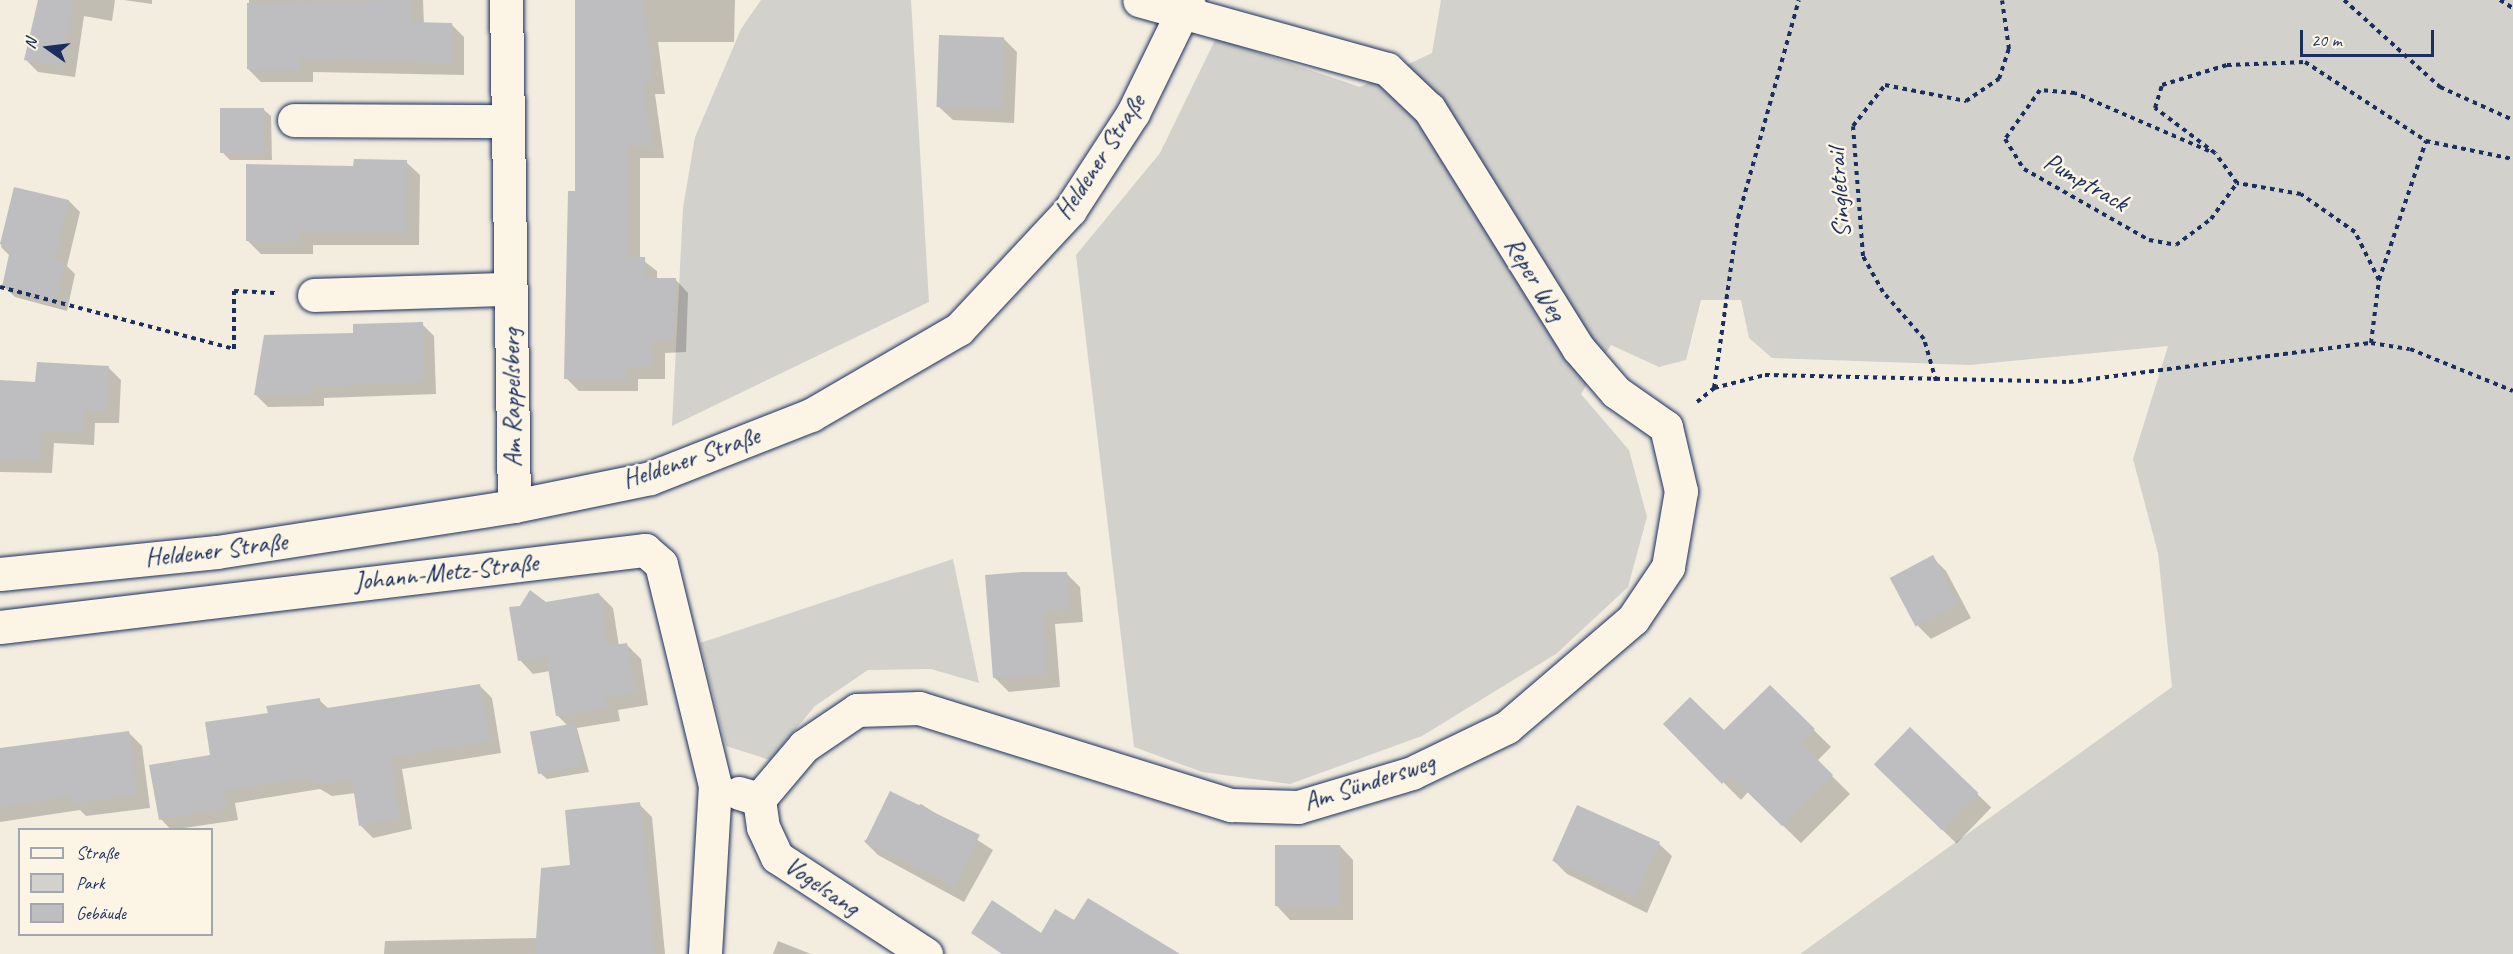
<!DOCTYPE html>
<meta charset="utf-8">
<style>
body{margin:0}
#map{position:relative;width:2513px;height:954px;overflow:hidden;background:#f3ede0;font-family:Caveat,sans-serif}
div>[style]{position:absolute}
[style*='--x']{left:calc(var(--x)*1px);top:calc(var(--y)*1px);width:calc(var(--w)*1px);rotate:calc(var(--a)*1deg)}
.green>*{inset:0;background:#d3d1cc}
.shadow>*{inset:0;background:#0003;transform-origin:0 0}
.building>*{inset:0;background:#bebec0;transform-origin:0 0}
.path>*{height:4px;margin-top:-2px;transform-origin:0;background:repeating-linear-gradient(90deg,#1b2f5e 0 4.5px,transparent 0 9px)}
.roads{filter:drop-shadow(0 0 2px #1b2f5e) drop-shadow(0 0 2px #1b2f5e)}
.minor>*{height:33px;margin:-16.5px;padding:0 16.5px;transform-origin:16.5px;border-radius:16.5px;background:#fcf5e5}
.major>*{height:33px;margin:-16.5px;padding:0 16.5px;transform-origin:16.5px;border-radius:16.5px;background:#fcf5e5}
span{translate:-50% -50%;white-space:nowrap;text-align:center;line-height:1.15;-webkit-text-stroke:5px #fcf5e5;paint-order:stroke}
.street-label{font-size:26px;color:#1b2f5e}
.legend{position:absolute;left:18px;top:828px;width:195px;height:108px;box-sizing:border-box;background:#fcf5e5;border:2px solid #a2a6af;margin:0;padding:8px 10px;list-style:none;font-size:18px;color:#1b2f5e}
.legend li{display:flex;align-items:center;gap:12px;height:30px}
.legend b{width:30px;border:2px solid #a2a6af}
.north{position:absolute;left:18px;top:18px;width:60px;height:60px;-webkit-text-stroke:4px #fcf5e5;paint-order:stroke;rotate:284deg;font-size:16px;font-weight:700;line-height:24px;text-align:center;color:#1b2f5e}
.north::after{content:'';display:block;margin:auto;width:21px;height:27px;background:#1b2f5e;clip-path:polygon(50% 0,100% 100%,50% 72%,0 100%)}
.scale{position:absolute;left:2300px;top:30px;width:134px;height:27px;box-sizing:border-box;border:3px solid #1b2f5e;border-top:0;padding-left:8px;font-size:18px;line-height:21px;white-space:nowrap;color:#1b2f5e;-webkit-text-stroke:4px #fcf5e5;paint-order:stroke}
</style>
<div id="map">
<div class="green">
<div style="clip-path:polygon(761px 0,911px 0,929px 302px,672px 426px,683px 208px,695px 137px,741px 29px)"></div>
<div style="clip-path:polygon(1441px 0,2513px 0,2513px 954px,1800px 954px,2172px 687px,2158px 553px,2133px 459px,2168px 346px,1970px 365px,1772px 358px,1749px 338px,1741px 300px,1701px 300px,1686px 360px,1659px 367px,1611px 345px,1581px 394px,1629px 450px,1647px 517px,1628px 587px,1556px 654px,1422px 736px,1290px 784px,1202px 772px,1134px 747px,1076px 255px,1160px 153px,1216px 38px,1360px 87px,1432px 53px)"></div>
<div style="clip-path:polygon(953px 559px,979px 683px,931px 669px,868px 670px,815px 706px,770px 760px,726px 746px,700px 643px)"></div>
</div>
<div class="shadow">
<div style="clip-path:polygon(39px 0,115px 0,112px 21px,84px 16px,75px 77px,38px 72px,25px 59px)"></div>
<div style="clip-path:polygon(124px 0,152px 0,152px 4px)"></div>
<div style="clip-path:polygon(249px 0,423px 0,424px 24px,451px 24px,464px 37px,464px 75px,313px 72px,313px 82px,261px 82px,248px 69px)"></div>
<div style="clip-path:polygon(577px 0,735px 0,734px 42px,658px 42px,665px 94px,655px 94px,664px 158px,640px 158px,640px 258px,657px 271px,657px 280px,676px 280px,688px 293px,686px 352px,665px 353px,665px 379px,638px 379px,638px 391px,579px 391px,566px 378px,577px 193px)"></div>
<div style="clip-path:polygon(1003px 38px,1017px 52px,1014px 123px,953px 120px,939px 107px)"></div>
<div style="clip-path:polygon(264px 110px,271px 116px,272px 160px,230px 160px,223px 153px)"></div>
<div style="clip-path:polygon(406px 162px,420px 175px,419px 245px,313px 245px,313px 254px,261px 254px,247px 240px,355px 168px)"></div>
<div style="clip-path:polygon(15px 188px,69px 201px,80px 212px,67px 266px,75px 274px,67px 311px,15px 297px,3px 286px,10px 256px,1px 247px)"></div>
<div style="clip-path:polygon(422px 324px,434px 336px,436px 394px,324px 398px,324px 406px,268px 407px,256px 395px,354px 334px)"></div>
<div style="clip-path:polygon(108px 367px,121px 380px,119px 423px,95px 423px,94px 445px,54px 443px,52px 473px,0 472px,0 381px,37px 383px)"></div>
<div style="clip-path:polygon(1932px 557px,1946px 571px,1971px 618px,1931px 639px,1918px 626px)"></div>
<div style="clip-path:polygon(1066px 573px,1080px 587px,1083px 622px,1055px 624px,1060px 687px,1009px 692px,995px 678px)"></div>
<div style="clip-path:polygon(599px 594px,613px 608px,619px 646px,627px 645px,641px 659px,648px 705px,618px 710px,620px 721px,577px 728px,589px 772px,547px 779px,540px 773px,568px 726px,557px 715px,550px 671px,533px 674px,520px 660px,546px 603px)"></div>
<div style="clip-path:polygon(480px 686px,492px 698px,501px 753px,402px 769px,412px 829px,373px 838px,360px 825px,356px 793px,332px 796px,320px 789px,235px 803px,238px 820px,171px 830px,161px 819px,211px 756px,269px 715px,319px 700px,329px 709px)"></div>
<div style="clip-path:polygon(1770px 687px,1831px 747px,1817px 761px,1850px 794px,1801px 843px,1748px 792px,1741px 800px,1665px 724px,1724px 732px)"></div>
<div style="left:1910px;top:729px;width:113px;height:50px;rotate:44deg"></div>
<div style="clip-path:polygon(129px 733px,142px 746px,150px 808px,86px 816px,80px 810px,0 822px,0 749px)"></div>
<div style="clip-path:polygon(639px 804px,652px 817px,665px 954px,384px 954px,385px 941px,538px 938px,572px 866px)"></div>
<div style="clip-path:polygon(921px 804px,993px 850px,964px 902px,878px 855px,864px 841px)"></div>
<div style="clip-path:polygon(1577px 807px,1659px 844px,1672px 856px,1647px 913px,1567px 874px,1554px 861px)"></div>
<div style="clip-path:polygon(1340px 846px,1353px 860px,1353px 920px,1290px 920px,1277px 906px)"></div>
<div style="clip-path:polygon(778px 941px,811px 954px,773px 954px)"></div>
</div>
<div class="building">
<div style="clip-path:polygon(38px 0,73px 0,63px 66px,24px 60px)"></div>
<div style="clip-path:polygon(411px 0,412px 22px,452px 23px,452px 63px,300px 59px,300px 69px,247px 69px,247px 3px)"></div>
<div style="clip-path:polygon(575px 0,642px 0,653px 81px,643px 81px,652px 146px,628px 146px,628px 257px,645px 257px,646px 278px,676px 278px,674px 340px,652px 340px,653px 366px,626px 367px,626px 379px,564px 379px,568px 191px,575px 191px)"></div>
<div style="left:939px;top:35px;width:65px;height:72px;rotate:2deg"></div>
<div style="left:220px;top:108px;width:44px;height:45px"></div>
<div style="clip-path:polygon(354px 159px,407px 160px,406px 232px,299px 232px,299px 241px,246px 241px,246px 164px,353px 166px)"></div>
<div style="clip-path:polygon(14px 187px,69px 200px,55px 260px,65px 262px,56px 301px,2px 287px,10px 250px,0 244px)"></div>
<div style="clip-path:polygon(423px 322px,424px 382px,312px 386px,312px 394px,254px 395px,264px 335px,353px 333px,353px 324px)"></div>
<div style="clip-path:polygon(37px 362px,109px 366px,106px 411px,83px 410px,82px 433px,41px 431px,40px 461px,0 459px,0 380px,35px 382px)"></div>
<div style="left:1933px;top:555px;width:55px;height:49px;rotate:62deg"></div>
<div style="clip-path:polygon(1021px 572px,1067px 572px,1070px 609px,1042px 611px,1047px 674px,993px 678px,985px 575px)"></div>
<div style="clip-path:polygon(530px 590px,546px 602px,599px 593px,608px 646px,627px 643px,635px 692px,605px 697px,607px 707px,556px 716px,546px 656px,518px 661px,509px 607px,520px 606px)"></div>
<div style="clip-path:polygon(480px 684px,490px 741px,390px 757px,400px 817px,359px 826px,352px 780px,318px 784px,306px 778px,223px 791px,227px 807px,159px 820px,149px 765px,210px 755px,205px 722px,268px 713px,266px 706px,320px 698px,321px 709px)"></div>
<div style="clip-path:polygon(1770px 685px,1815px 729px,1801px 743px,1833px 775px,1782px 826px,1730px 775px,1722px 784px,1663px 724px,1690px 697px,1724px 730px)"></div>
<div style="left:575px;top:723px;width:43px;height:46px;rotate:79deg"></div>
<div style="left:1910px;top:727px;width:95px;height:52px;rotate:44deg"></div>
<div style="clip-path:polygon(129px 731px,137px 795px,71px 803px,70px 796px,0 807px,0 748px)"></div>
<div style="left:890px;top:791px;width:100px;height:57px;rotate:26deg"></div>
<div style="clip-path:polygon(640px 802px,655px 954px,535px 954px,541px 868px,570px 865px,565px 810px)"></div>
<div style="left:1577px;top:805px;width:91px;height:61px;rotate:24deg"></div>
<div style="left:1275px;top:845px;width:65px;height:61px"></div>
<div style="clip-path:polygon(1088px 898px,1180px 954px,1002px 954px,971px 933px,992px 900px,1041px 933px,1055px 909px,1074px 920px)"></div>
</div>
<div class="path">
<div style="--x:2344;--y:0;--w:130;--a:42.2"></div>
<div style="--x:2440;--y:87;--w:80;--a:24.3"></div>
<div style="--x:2500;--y:0;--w:15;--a:32"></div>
<div style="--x:2209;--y:151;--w:146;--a:-156.6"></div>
<div style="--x:2075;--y:93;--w:35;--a:-175"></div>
<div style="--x:2040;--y:90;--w:60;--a:125.5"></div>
<div style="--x:2005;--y:139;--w:36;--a:58"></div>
<div style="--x:2024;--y:169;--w:144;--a:29.6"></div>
<div style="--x:2149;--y:240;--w:27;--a:10"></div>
<div style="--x:2176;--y:245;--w:44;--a:-36.6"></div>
<div style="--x:2211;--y:219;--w:44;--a:-54.2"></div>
<div style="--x:2379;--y:280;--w:54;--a:-116.6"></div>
<div style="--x:2355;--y:232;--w:66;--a:-144.9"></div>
<div style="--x:2301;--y:194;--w:65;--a:-170.2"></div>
<div style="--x:2237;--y:183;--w:37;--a:-126"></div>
<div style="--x:2215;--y:153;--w:75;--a:-143.1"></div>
<div style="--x:2155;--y:108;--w:24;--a:-73"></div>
<div style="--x:2162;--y:85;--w:68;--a:-17.1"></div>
<div style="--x:2227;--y:65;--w:78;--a:-2.2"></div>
<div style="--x:2305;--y:62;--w:145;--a:33.1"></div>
<div style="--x:0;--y:287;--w:242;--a:14.8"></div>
<div style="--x:234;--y:349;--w:58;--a:-90"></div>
<div style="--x:234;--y:291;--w:41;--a:2.8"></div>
<div style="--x:2371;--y:343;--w:64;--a:-82.8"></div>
<div style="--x:2379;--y:280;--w:147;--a:-71.3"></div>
<div style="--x:2426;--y:141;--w:89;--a:11.7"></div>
<div style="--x:1936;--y:381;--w:44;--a:-105.9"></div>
<div style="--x:1924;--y:339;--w:62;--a:-131.1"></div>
<div style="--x:1883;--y:292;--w:41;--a:-119.1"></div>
<div style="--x:1863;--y:256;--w:130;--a:-94.4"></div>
<div style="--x:1853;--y:126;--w:52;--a:-52"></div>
<div style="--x:1885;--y:85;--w:83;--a:11.2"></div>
<div style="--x:1966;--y:101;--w:40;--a:-34"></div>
<div style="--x:1999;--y:79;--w:32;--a:-72"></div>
<div style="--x:2009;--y:49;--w:49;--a:-98.1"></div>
<div style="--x:1714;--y:388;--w:172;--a:-82"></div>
<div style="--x:1738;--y:218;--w:226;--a:-74.4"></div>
<div style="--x:1697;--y:402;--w:22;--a:-39"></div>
<div style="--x:1714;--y:388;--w:53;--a:-14.3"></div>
<div style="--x:1765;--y:375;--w:304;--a:1.3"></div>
<div style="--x:2069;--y:382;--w:305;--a:-7.4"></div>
<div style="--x:2371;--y:343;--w:39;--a:9"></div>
<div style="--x:2410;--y:349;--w:111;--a:22.2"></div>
</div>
<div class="roads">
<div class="minor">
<div style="--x:506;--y:0;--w:506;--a:89.09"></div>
<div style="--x:294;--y:120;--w:214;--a:0.3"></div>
<div style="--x:314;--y:295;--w:196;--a:-1.8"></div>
<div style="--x:0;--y:627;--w:650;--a:-6.81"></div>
<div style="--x:645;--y:550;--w:21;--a:41"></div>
<div style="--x:661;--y:564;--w:228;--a:76.3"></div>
<div style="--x:715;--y:785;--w:169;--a:93.4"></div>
<div style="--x:739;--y:793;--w:21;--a:17"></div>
<div style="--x:759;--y:799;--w:28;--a:82"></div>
<div style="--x:763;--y:827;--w:33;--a:65"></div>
<div style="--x:777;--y:857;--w:178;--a:33.1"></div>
<div style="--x:759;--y:799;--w:70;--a:-49.7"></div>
<div style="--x:804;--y:746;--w:64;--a:-34.2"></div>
<div style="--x:857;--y:710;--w:62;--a:-1.8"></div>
<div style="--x:919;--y:708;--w:327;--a:17.3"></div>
<div style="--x:1231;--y:805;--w:67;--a:1.7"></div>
<div style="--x:1298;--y:807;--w:119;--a:-16.6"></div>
<div style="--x:1412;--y:773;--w:106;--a:-25.8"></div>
<div style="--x:1507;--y:727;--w:166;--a:-40.6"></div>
<div style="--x:1633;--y:619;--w:63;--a:-56.1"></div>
<div style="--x:1668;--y:567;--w:77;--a:-80.3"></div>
<div style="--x:1681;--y:491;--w:66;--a:-103.2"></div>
<div style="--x:1666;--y:427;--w:61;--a:-145"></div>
<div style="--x:1616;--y:392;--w:58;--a:-130.8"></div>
<div style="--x:1578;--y:348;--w:282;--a:-121.9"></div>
<div style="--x:1429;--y:109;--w:58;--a:-136.4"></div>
<div style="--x:1387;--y:69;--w:257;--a:-164.5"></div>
</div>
<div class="major">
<div style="--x:0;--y:574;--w:218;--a:-5.8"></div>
<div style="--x:217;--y:552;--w:301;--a:-8.8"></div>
<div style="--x:514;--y:506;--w:139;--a:-11.6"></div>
<div style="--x:650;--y:478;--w:173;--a:-21.4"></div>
<div style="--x:811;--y:415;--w:171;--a:-30.2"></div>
<div style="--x:959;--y:329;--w:163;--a:-47"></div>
<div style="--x:1070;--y:210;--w:116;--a:-57"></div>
<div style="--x:1133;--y:113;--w:126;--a:-64"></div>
</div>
</div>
<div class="street-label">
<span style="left:1100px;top:157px;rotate:-57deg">Heldener Straße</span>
<span style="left:2086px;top:182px;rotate:30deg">Pumptrack</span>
<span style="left:1839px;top:193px;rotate:-94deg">Singletrail</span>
<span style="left:1535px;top:279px;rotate:58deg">Reper Weg</span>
<span style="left:512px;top:398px;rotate:-91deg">Am Rappelsberg</span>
<span style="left:691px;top:458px;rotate:-19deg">Heldener Straße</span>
<span style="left:216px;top:550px;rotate:-7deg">Heldener Straße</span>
<span style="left:446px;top:572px;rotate:-6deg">Johann-Metz-Straße</span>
<span style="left:1369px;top:782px;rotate:-18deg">Am Sündersweg</span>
<span style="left:822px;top:886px;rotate:34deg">Vogelsang</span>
</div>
<ul class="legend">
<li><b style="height:8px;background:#fcf5e5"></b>Straße</li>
<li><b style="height:16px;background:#d3d1cc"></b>Park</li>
<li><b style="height:16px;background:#bebec0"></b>Gebäude</li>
</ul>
<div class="north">N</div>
<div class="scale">20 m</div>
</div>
